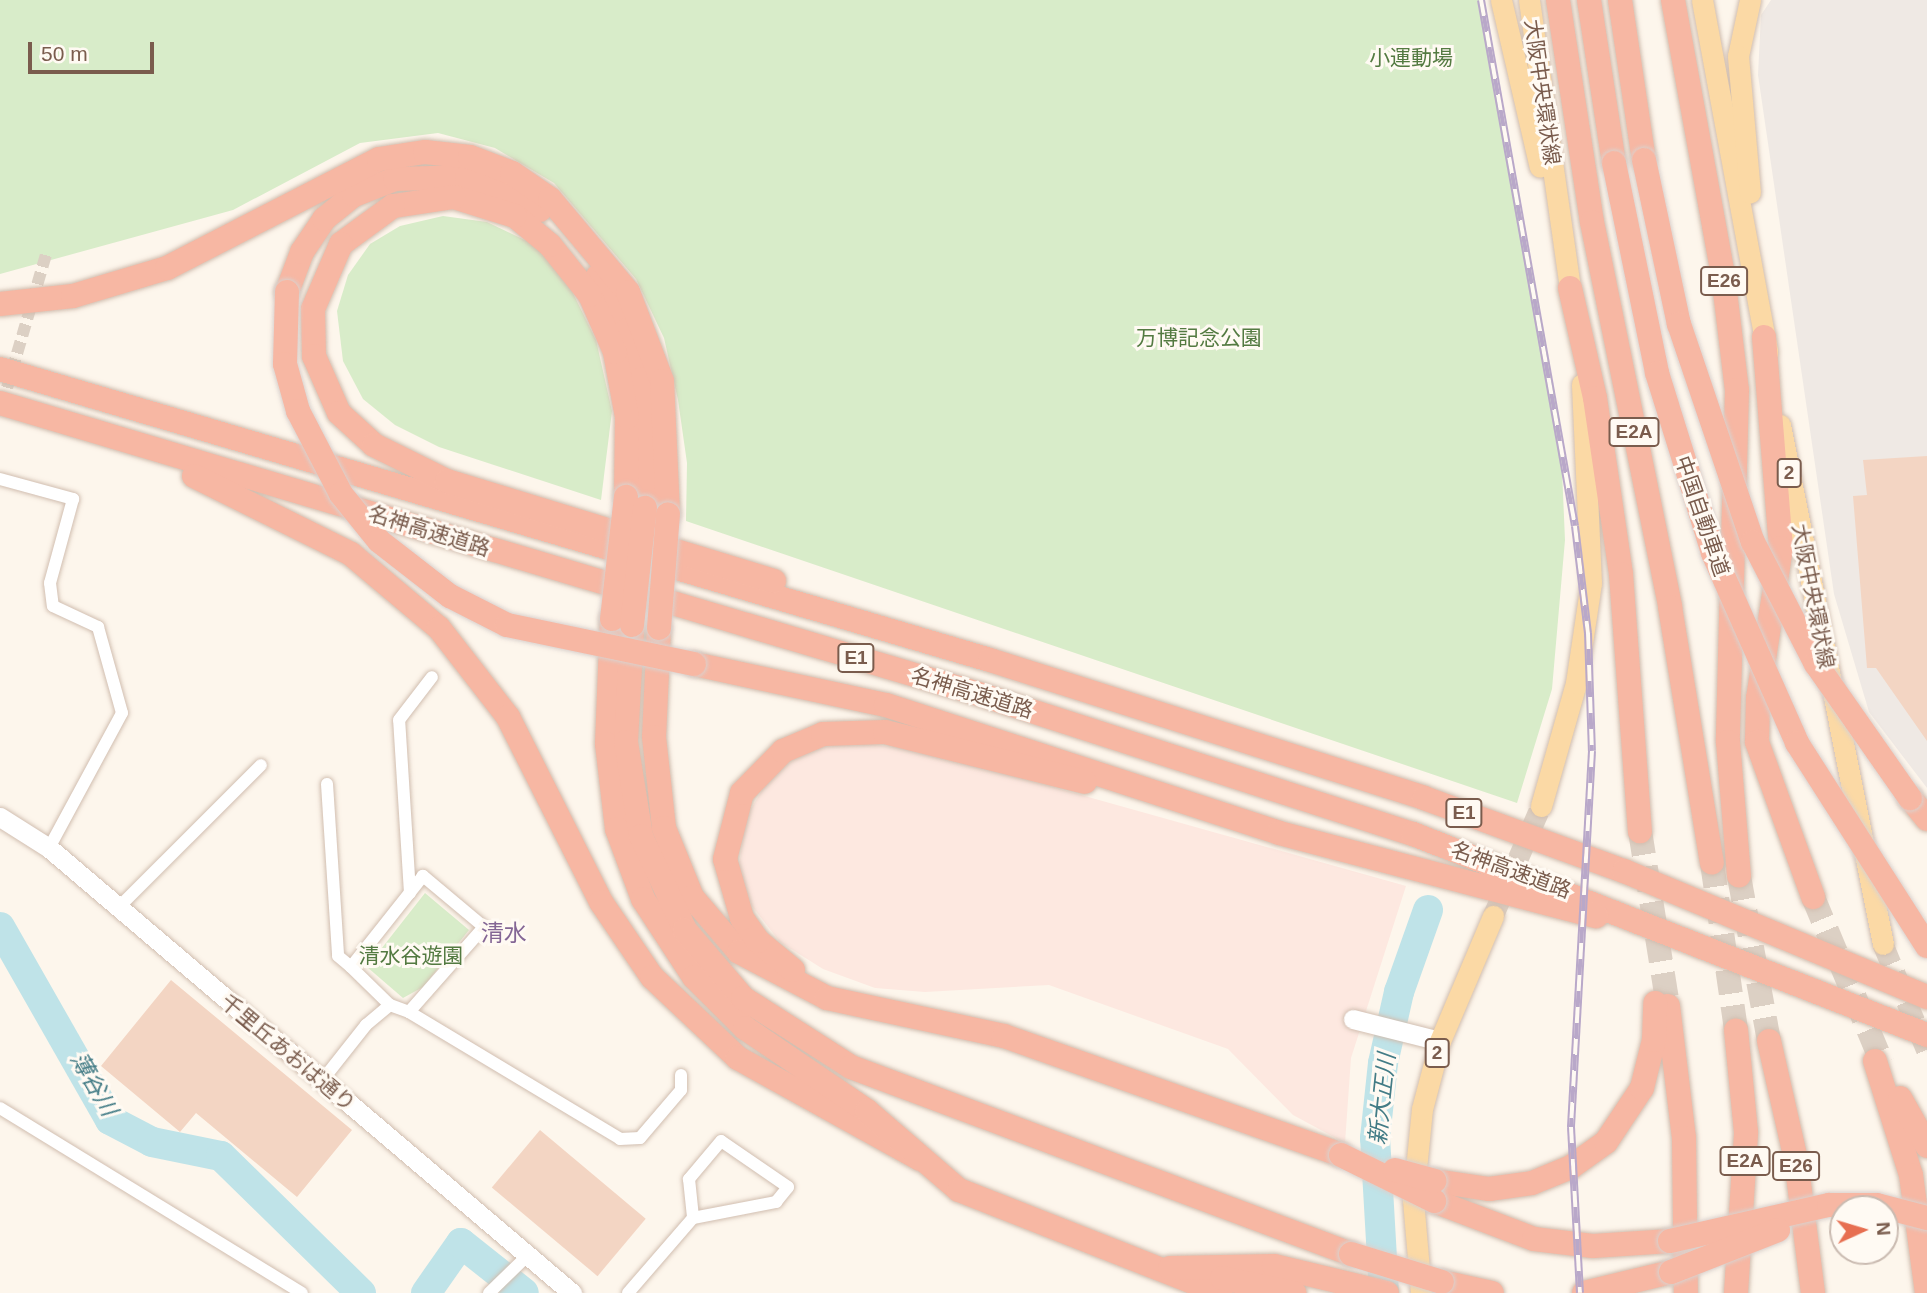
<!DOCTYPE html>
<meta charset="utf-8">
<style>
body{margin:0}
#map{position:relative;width:1927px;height:1293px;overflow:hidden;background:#fdf6ec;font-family:Arial,"Noto Sans JP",sans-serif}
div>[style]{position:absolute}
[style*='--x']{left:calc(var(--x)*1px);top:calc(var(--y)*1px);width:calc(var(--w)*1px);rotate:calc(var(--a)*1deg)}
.commercial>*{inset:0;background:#fde8e0}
.industrial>*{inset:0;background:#efe9e4}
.green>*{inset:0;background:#d8ecc9}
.river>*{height:30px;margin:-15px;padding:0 15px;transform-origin:15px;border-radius:15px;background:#bfe3e8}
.building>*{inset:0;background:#f3d5c3;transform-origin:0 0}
.street-tunnel>*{height:12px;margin-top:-6px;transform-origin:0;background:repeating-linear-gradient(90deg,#dcd0c4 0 12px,transparent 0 18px)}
.primary-tunnel>*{height:21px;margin-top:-10.5px;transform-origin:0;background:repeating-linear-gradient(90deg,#dcd0c4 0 21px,transparent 0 31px)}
.highway-tunnel>*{height:24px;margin-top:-12px;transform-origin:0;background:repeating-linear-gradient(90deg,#dcd0c4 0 24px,transparent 0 36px)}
.roads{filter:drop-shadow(0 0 2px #d1beb0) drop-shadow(0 0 2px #d1beb0)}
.street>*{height:12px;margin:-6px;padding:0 6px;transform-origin:6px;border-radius:6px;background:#fff}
.secondary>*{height:19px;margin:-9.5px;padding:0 9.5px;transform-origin:9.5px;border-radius:9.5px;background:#fff}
.primary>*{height:21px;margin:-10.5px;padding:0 10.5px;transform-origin:10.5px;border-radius:10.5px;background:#fbd9a5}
.highway>*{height:24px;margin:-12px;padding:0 12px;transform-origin:12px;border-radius:12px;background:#f7b7a3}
.rail>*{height:8px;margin-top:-4px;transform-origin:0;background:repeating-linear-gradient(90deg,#fffaf3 0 16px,#b9a8c9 0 32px);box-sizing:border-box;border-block:2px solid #b9a8c9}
.bridges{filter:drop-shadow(0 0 2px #dad1cd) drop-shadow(0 0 2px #dad1cd)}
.highway-bridge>*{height:24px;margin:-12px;padding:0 12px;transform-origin:12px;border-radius:12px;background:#f7b7a3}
span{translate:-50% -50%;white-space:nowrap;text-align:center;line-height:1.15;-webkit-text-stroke:6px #fffaf3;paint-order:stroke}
.shield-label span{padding:2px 5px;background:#fffaf3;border:2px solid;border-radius:5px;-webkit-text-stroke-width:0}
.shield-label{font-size:19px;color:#7a5c4d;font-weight:700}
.park-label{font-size:21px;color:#537a41}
.street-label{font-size:21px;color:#7a5c4d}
.neighbourhood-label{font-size:23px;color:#846695}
.water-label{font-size:23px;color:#437c86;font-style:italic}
.north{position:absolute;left:1829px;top:1195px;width:70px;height:70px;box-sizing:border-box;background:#fffaf3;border:2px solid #cabbb1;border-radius:50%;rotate:86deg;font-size:19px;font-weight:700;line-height:28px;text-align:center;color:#7a5c4d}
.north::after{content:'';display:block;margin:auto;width:24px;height:32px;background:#e76f51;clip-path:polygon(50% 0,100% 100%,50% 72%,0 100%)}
.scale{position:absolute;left:28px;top:42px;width:126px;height:32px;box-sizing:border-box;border:4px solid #7a5c4d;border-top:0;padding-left:9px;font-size:21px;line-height:24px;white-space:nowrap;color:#7a5c4d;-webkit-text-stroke:5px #fffaf3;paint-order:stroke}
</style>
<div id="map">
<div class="commercial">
<div style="clip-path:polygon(865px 744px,921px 750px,1406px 886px,1351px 1058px,1345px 1143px,1293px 1115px,1228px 1049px,1049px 985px,925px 992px,875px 988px,823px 969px,780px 942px,751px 905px,739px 868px,745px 819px,767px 782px,795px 757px,826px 745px)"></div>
</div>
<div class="industrial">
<div style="clip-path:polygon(1771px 0,1927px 0,1927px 788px,1869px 712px,1834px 594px,1758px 75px,1761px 15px)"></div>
</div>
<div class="green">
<div style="clip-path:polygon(0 0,1481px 0,1560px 423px,1565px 540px,1552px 689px,1517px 803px,686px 521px,687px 463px,678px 400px,664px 338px,636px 279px,554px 183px,495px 148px,438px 133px,360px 143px,233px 210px,0 274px)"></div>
<div style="clip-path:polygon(443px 216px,487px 222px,533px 244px,568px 283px,596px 340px,612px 411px,601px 500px,439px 447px,395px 425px,363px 399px,343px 361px,337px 311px,348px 275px,370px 244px,400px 226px)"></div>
<div style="clip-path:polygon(425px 893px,469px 930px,423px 987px,403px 998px,367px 967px)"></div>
</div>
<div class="river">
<div style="--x:0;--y:927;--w:222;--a:60.3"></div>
<div style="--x:110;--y:1120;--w:47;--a:27.6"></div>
<div style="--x:152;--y:1142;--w:70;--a:11.5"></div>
<div style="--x:221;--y:1156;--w:196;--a:44.4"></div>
<div style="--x:426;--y:1293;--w:61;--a:-55"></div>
<div style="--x:461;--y:1243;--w:80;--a:38.4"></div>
<div style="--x:1384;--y:1293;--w:155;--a:-93.3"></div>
<div style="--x:1375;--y:1138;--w:75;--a:-83.9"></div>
<div style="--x:1383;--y:1063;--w:73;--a:-77.3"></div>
<div style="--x:1399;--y:992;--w:87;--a:-70.5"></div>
</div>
<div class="building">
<div style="clip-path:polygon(1927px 456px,1927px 741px,1876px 668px,1867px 668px,1853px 496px,1867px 495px,1863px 460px)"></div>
<div style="clip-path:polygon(171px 980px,352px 1130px,297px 1197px,196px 1113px,180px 1132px,101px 1066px)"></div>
<div style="left:540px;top:1130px;width:138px;height:75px;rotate:40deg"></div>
</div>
<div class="street-tunnel">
<div style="--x:2;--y:405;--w:160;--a:-73.7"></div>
</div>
<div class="primary-tunnel">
<div style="--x:1493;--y:916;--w:120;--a:-66.4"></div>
<div style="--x:1883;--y:944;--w:116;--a:67.6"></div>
</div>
<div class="highway-tunnel">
<div style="--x:1640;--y:831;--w:177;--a:80.9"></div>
<div style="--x:1712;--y:863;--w:169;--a:81.8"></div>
<div style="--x:1739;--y:876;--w:168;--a:79.7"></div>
<div style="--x:1813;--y:897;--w:180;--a:67.4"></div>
</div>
<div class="roads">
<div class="street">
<div style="--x:0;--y:479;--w:76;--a:15.3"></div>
<div style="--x:73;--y:499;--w:87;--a:105.3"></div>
<div style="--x:50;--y:583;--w:23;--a:83"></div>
<div style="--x:53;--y:606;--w:50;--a:25"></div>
<div style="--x:98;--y:627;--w:89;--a:74.4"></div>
<div style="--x:122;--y:713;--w:153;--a:118.4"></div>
<div style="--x:327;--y:784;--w:172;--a:86.3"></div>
<div style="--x:338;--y:956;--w:17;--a:40"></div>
<div style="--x:410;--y:893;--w:173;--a:-93.6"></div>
<div style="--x:399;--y:720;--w:54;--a:-52.5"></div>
<div style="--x:118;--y:908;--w:202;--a:-45"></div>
<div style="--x:409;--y:1012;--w:246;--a:31"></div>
<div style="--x:620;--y:1139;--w:20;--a:-3"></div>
<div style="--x:640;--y:1138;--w:63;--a:-49.5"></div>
<div style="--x:681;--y:1090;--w:15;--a:-90"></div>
<div style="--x:321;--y:1082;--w:73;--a:-51.7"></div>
<div style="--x:366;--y:1025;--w:31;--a:-40"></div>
<div style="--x:390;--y:1005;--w:20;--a:20"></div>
<div style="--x:409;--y:1012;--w:113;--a:-48.6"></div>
<div style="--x:484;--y:927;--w:80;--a:-140.1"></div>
<div style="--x:423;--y:876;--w:116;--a:128.4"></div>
<div style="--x:351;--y:967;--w:54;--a:44.3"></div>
<div style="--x:0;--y:1108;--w:354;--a:31.5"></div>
<div style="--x:489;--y:1293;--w:52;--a:-44.2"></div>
<div style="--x:628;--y:1293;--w:99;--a:-49.1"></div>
<div style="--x:693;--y:1218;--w:85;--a:-10.9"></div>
<div style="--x:776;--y:1202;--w:19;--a:-51"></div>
<div style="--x:788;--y:1187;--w:81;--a:-145.5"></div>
<div style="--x:721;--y:1141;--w:50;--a:130.1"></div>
<div style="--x:689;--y:1179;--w:39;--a:84"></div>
</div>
<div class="secondary">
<div style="--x:0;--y:817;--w:58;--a:32.3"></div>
<div style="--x:49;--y:848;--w:687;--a:40.39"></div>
<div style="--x:1353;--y:1019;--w:90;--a:14.2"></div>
</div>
<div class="primary">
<div style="--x:1501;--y:0;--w:171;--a:76.9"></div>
<div style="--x:1529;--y:0;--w:306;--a:81.9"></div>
<div style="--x:1702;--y:0;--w:358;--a:79.5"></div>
<div style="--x:1750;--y:0;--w:57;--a:102.1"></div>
<div style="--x:1738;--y:56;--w:137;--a:85"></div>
<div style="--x:1780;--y:425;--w:529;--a:78.78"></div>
<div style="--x:1541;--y:806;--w:128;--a:-74.1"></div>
<div style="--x:1576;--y:683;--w:101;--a:-81.5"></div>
<div style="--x:1591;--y:583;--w:199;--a:-92.6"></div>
<div style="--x:1421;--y:1293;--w:94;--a:-94.9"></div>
<div style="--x:1413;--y:1199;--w:90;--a:-84.3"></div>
<div style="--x:1422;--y:1109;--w:70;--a:-75.2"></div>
<div style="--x:1440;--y:1041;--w:136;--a:-67"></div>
</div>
<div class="highway">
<div style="--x:1558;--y:0;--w:225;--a:81.3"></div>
<div style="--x:1592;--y:222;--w:393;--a:78.5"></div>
<div style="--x:1670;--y:607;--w:259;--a:80.7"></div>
<div style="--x:1589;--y:0;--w:165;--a:81.3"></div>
<div style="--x:1620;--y:0;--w:162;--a:81.5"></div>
<div style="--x:1673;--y:0;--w:280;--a:79.7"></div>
<div style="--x:1723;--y:275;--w:116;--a:83.1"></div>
<div style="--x:1737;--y:390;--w:352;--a:91.5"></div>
<div style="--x:1728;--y:742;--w:134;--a:85.3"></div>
<div style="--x:598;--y:276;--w:61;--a:61.8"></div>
<div style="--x:627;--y:330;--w:51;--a:73"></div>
<div style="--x:642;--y:379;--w:129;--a:88.7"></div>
<div style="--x:1570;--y:288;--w:113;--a:77.2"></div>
<div style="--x:1595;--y:398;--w:178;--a:81.6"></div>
<div style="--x:1621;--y:574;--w:258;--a:85.8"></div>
<div style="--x:287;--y:292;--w:43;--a:-69.4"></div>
<div style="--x:302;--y:252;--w:40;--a:-56"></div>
<div style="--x:324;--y:219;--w:38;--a:-39"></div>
<div style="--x:354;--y:195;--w:44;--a:-21.3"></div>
<div style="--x:395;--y:179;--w:72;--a:-1.6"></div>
<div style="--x:467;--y:177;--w:80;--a:24.3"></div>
<div style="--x:0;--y:304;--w:73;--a:-6.3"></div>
<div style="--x:73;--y:296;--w:98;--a:-16.6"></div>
<div style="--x:167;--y:268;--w:238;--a:-27.2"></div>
<div style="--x:379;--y:159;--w:47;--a:-8.7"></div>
<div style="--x:425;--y:152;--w:45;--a:6.3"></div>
<div style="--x:470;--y:157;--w:45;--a:20.9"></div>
<div style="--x:512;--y:173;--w:46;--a:34.4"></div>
<div style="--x:550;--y:199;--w:121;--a:50"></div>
<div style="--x:628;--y:292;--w:95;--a:69.1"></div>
<div style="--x:662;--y:381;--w:133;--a:87.4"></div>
<div style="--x:1764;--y:337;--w:212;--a:85.4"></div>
<div style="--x:1781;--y:548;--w:152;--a:98.7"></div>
<div style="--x:1758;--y:698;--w:44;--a:91.3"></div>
<div style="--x:1757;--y:742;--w:165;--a:70.1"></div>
<div style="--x:0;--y:369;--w:1032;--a:16.38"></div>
<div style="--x:990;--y:660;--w:455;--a:17.6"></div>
<div style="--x:1424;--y:798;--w:213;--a:20.1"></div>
<div style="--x:1624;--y:871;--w:328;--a:22.6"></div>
<div style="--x:0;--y:403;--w:1024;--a:16.56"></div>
<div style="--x:982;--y:695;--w:453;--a:17.9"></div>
<div style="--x:1413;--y:834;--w:552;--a:21.36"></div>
<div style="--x:194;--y:476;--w:175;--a:26.4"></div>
<div style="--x:351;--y:554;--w:115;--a:40.1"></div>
<div style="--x:439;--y:628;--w:113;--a:52.2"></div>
<div style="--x:508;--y:717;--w:207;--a:63.3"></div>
<div style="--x:601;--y:902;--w:91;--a:55.8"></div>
<div style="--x:652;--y:977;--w:118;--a:43.3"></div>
<div style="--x:738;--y:1058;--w:208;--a:29"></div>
<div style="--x:626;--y:497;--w:80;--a:-89.3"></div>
<div style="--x:627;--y:417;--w:66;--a:-100.5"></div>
<div style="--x:615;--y:352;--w:62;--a:-113.7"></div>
<div style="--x:590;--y:295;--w:64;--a:-128.7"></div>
<div style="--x:550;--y:245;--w:45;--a:-140.4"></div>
<div style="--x:515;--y:216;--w:64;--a:-162.7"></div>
<div style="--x:454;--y:197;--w:62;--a:171.6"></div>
<div style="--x:393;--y:206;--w:64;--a:143.8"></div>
<div style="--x:341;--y:244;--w:71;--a:113.3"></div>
<div style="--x:313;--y:309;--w:47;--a:88.8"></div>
<div style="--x:314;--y:356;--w:62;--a:66.3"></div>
<div style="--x:339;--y:413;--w:47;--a:42.4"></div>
<div style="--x:374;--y:445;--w:81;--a:26.3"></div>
<div style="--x:447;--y:481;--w:342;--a:17"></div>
<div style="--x:612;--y:619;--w:125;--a:92.3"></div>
<div style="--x:607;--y:744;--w:86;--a:83.3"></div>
<div style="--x:617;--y:829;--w:75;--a:69.6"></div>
<div style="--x:643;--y:899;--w:93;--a:56.8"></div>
<div style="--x:694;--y:977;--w:72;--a:45"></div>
<div style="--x:745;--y:1028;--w:148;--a:34.2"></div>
<div style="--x:867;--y:1111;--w:121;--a:40.7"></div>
<div style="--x:959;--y:1190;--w:281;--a:21.5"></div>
<div style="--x:659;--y:628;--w:109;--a:92.6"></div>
<div style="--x:654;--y:737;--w:92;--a:83.7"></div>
<div style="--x:664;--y:828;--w:74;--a:67.9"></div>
<div style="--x:692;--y:897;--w:72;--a:49.5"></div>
<div style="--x:739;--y:952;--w:99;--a:27.6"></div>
<div style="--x:827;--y:998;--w:181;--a:12.1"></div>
<div style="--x:1004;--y:1036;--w:357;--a:19.4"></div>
<div style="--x:632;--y:631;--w:111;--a:93.1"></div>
<div style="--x:626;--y:742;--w:95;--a:80.9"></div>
<div style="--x:641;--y:836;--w:104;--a:64.9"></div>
<div style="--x:685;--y:930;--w:89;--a:49.5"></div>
<div style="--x:743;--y:998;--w:128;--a:32.6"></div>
<div style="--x:851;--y:1067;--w:534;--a:20.51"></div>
<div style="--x:694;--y:664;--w:196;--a:12.1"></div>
<div style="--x:886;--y:705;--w:413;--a:18"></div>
<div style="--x:1279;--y:833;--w:328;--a:14.7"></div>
<div style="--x:1910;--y:798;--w:27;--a:51"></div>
<div style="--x:793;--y:970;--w:45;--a:-140.4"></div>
<div style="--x:758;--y:941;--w:28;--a:-125"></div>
<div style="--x:742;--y:918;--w:61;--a:-106.1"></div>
<div style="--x:725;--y:859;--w:68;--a:-75.6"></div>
<div style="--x:742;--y:793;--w:59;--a:-45.7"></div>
<div style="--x:783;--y:751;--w:43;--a:-23"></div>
<div style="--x:823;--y:734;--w:62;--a:-1.8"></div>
<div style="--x:885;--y:732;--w:206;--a:14"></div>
<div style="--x:1668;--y:1006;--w:133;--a:83.1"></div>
<div style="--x:1684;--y:1138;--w:155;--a:89.3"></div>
<div style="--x:1769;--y:1041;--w:122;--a:77.2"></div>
<div style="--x:1796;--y:1160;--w:134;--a:82.7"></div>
<div style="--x:1875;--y:1061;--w:120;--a:72.5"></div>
<div style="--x:1911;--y:1175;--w:119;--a:82.3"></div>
<div style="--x:1900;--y:1098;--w:55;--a:60.6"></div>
<div style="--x:1435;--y:1181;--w:55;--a:8.4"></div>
<div style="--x:1489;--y:1189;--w:43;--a:-7.9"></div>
<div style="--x:1532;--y:1183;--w:42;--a:-22.3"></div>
<div style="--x:1571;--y:1167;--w:43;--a:-35.5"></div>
<div style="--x:1606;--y:1142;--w:65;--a:-56.3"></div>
<div style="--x:1642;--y:1088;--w:49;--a:-76"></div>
<div style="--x:1654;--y:1040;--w:37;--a:-88"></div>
<div style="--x:1434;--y:1201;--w:107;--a:20.8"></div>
<div style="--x:1534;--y:1239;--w:59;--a:6.8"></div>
<div style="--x:1593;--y:1246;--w:77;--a:-3.7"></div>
<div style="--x:1170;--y:1268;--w:104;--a:-1.1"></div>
<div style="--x:1274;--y:1266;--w:116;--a:13.4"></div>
<div style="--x:1222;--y:1278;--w:74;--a:11.8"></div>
<div style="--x:1442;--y:1282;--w:51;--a:12.4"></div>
<div style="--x:1584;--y:1293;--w:89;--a:-13.6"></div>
<div style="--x:1736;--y:1293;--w:161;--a:-86.4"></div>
<div style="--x:1746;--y:1132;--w:102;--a:-95.6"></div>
</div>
</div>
<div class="rail">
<div style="--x:1481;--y:0;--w:534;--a:79.87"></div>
<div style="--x:1575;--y:526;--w:108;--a:83.1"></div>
<div style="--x:1588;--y:633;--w:118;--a:88.1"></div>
<div style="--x:1592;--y:751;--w:377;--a:93.2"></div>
<div style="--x:1571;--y:1127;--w:166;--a:86.9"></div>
</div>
<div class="bridges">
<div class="highway-bridge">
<div style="--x:1644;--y:160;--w:168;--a:78"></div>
<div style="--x:1679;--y:324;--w:230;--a:71.3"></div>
<div style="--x:1753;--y:542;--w:137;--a:62.7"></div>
<div style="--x:1816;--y:664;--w:164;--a:55"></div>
<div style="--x:1614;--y:163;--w:214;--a:78.4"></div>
<div style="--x:1657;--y:373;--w:189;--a:72.7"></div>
<div style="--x:1713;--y:553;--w:208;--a:66.1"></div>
<div style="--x:1797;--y:743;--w:241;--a:57.4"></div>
<div style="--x:287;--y:292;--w:72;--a:91.6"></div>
<div style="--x:285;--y:364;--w:49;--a:74.5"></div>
<div style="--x:298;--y:411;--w:93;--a:62.6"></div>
<div style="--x:341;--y:494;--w:60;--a:51"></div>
<div style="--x:379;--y:541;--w:90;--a:37.8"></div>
<div style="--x:450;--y:596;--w:64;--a:27"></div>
<div style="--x:507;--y:625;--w:191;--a:11.8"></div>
<div style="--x:612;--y:619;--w:123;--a:-83.5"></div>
<div style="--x:632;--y:625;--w:118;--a:-83.7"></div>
<div style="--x:659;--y:628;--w:114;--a:-85.5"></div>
<div style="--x:1341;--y:1155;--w:104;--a:26.3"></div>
<div style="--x:1395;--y:1170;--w:41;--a:15.4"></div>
<div style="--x:1670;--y:1241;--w:163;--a:-12.8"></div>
<div style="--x:1829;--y:1205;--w:48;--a:0"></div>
<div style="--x:1877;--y:1205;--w:52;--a:14.6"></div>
<div style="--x:1351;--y:1254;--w:95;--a:17.1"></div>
<div style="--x:1671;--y:1272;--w:115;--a:-21.4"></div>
</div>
</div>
<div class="shield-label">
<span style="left:1724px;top:281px">E26</span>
<span style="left:1634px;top:432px">E2A</span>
<span style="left:1789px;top:473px">2</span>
<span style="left:856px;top:658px">E1</span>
<span style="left:1464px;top:813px">E1</span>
<span style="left:1437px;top:1053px">2</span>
<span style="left:1745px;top:1161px">E2A</span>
<span style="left:1796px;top:1166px">E26</span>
</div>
<div class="park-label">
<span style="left:1411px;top:58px">小運動場</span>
<span style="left:1199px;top:338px">万博記念公園</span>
<span style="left:411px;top:956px">清水谷遊園</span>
</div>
<div class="street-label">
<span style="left:1542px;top:92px;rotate:82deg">大阪中央環状線</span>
<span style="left:1702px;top:516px;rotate:71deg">中国自動車道</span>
<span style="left:429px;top:531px;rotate:17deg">名神高速道路</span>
<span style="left:1813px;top:596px;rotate:79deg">大阪中央環状線</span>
<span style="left:972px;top:693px;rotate:17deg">名神高速道路</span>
<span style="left:1511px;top:870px;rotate:20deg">名神高速道路</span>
<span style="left:288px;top:1053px;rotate:40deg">千里丘あおば通り</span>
</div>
<div class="neighbourhood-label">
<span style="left:504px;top:933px">清水</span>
</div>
<div class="water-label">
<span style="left:94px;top:1084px;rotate:60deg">薄谷川</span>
<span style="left:1382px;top:1099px;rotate:-84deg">新大正川</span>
</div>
<div class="north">N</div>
<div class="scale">50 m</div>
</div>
